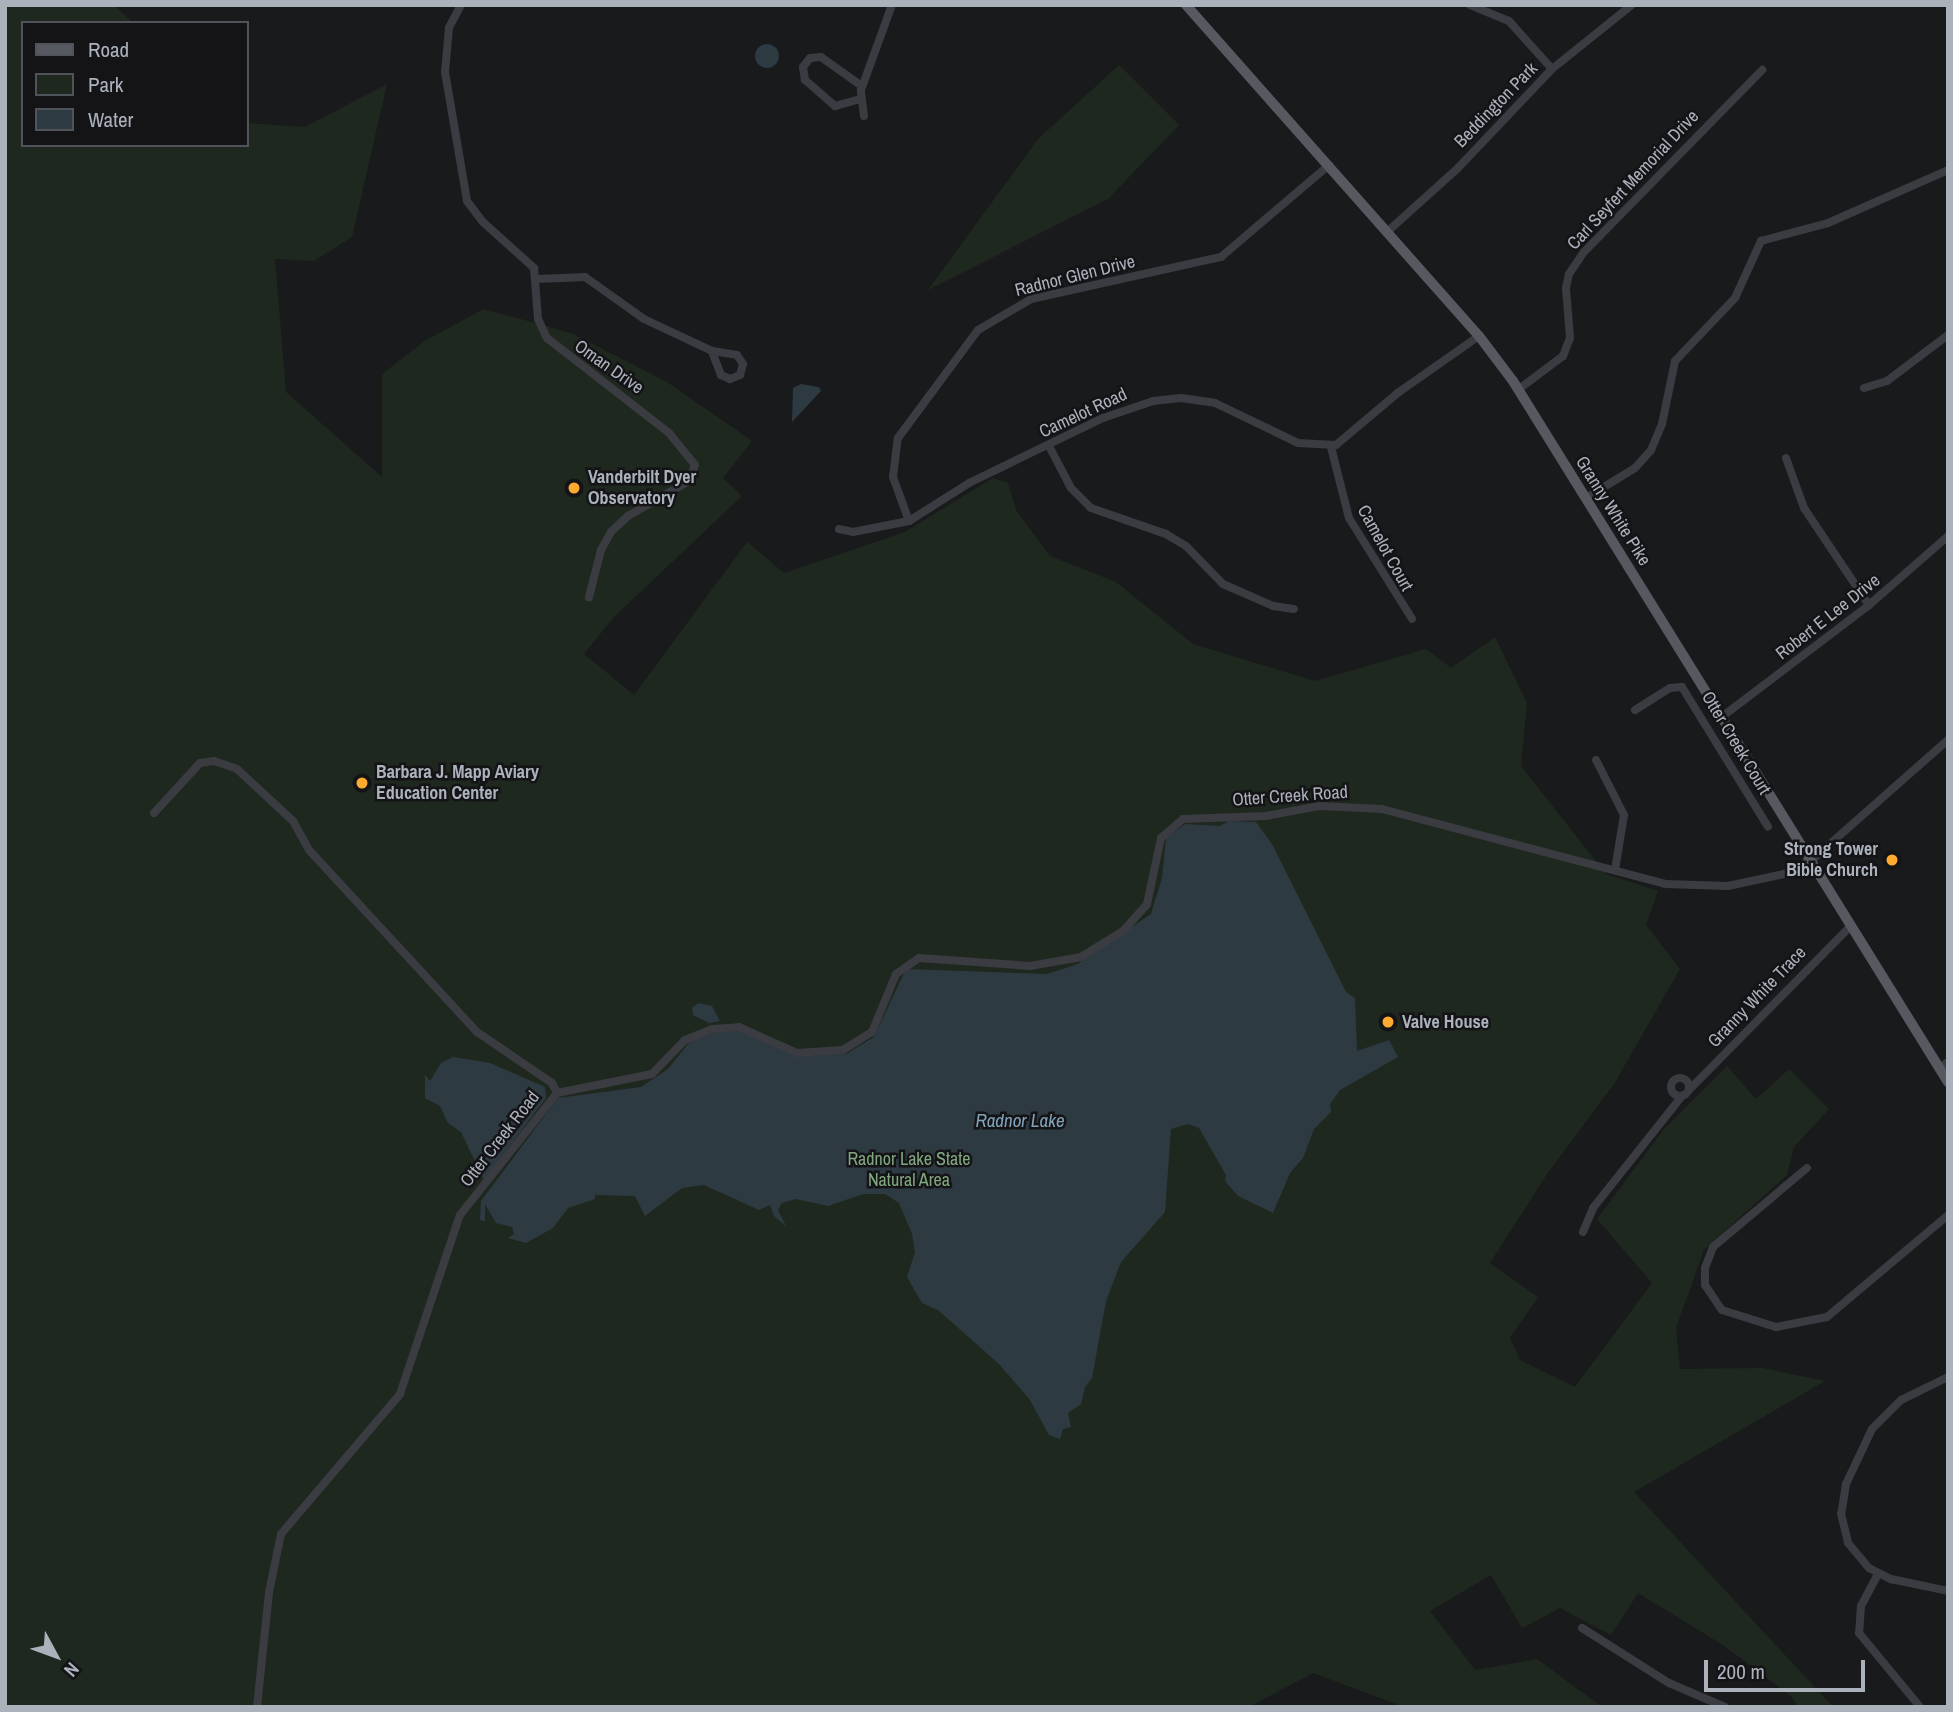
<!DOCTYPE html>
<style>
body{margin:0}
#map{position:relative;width:1953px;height:1712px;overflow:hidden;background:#191a1c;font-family:"Archivo Narrow",sans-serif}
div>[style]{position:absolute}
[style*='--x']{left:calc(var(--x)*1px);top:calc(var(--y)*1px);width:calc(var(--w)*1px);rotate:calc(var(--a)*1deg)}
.green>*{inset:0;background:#1f281f}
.water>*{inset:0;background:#2e3a41}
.round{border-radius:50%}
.minor>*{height:8px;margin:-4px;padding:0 4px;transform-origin:4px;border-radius:4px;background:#3a3c41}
.minor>.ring{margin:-4px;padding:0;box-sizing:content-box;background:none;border:8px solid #3a3c41;border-radius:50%}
.major>*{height:10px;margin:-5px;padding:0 5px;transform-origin:5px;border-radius:5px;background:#565960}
.dots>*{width:19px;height:19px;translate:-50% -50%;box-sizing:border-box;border:4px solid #141417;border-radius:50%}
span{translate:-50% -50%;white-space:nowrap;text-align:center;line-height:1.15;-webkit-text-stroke:5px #141417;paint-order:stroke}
.street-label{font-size:18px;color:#abb2bc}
.poi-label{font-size:18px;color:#abb2bc;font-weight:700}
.left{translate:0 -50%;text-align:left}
.right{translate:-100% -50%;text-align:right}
.park-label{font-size:18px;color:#82a881}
.water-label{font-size:19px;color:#80a3b9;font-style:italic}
.frame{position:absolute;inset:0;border:7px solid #abb2bc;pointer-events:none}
.legend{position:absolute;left:21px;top:21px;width:228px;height:126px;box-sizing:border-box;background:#141417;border:2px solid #505359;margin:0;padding:9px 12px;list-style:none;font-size:21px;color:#abb2bc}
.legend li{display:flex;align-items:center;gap:14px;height:35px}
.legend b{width:35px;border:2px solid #505359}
.north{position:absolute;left:21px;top:1621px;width:70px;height:70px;-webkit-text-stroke:5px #141417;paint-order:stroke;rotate:131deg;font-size:19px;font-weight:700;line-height:28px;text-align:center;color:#abb2bc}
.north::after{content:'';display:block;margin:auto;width:24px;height:32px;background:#abb2bc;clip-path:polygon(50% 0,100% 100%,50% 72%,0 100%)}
.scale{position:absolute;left:1704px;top:1660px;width:161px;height:32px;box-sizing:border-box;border:4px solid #abb2bc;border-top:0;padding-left:9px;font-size:21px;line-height:24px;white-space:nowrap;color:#abb2bc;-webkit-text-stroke:5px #141417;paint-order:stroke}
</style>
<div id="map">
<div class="green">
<div style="clip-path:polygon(5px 5px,114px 5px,133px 23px,23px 23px,23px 145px,247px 145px,247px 123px,305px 127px,387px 84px,352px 237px,314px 261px,275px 259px,286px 392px,382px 477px,382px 374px,426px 340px,484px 309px,571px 333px,667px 382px,752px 441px,723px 478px,742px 496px,614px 617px,584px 654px,634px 695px,747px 542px,784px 573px,905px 532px,993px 478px,1008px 483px,1016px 510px,1050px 556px,1116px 582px,1193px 644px,1315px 681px,1426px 649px,1451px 668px,1495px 637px,1527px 703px,1521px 766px,1606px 874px,1658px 891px,1646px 925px,1680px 969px,1614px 1084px,1547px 1174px,1490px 1263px,1538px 1297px,1510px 1338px,1520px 1360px,1575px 1387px,1652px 1283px,1597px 1219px,1664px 1129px,1727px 1066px,1756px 1099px,1789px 1069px,1829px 1109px,1794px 1147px,1787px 1175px,1704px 1250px,1676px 1328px,1680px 1369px,1763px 1368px,1825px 1381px,1634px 1492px,1833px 1707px,1798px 1707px,1791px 1696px,1723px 1645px,1638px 1593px,1611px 1635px,1560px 1608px,1522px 1628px,1491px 1575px,1430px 1611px,1475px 1670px,1537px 1659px,1602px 1707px,1404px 1707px,1313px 1673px,1249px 1707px,5px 1707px)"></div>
<div style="clip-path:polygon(1119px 65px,1179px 125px,1108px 199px,928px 290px,1038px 139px)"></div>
</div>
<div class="water">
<div class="round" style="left:755px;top:44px;width:24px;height:24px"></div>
<div style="clip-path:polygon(801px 384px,819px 387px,821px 391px,792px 422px,793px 388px)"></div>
<div style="clip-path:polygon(1229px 821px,1256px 822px,1272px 844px,1346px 992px,1355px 998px,1357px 1051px,1389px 1040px,1398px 1057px,1340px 1090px,1330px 1104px,1331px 1112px,1314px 1129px,1303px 1158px,1290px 1173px,1273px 1213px,1238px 1196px,1225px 1181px,1226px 1175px,1199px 1128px,1188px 1124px,1171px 1129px,1165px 1212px,1121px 1262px,1106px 1301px,1092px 1378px,1085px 1387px,1081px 1404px,1068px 1413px,1071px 1427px,1063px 1429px,1060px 1439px,1049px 1435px,1030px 1400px,999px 1364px,938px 1310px,922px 1303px,907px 1277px,915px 1252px,912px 1234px,899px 1203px,885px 1194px,863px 1194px,828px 1206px,796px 1199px,782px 1203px,778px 1210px,786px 1226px,774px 1216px,770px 1205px,759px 1210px,704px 1185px,682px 1188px,645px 1216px,635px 1196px,595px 1195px,595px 1199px,568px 1208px,553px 1228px,526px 1243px,508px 1238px,514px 1234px,512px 1227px,496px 1223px,485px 1204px,485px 1221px,480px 1220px,481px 1201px,558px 1098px,641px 1087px,668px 1069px,692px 1039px,717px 1032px,738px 1030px,792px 1055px,846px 1054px,874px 1037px,906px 969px,1047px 974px,1078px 964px,1151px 914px,1162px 878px,1166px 838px,1185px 824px,1220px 826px)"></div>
<div style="clip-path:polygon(698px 1003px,712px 1006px,720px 1021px,709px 1023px,693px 1015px,692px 1008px)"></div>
<div style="clip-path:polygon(453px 1057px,490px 1063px,545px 1087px,546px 1098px,484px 1180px,461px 1132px,448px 1123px,440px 1106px,425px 1098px,425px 1075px,430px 1081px,441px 1063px)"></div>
</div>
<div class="minor">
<div style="--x:461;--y:5;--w:26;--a:118"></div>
<div style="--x:449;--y:28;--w:44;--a:95.2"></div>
<div style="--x:445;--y:72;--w:131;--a:80.3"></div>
<div style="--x:467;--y:201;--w:26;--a:53"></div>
<div style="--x:483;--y:222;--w:69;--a:42"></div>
<div style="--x:534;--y:268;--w:51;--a:85.5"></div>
<div style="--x:538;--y:319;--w:21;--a:65"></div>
<div style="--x:547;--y:338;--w:155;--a:37.9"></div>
<div style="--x:669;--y:433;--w:41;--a:50.9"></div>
<div style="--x:695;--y:465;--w:17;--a:111"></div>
<div style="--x:689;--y:481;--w:70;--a:150.2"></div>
<div style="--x:628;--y:516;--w:23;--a:137"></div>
<div style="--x:611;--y:532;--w:21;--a:119"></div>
<div style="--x:601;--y:550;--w:49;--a:104.3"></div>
<div style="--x:1470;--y:5;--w:42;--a:22.3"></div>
<div style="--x:1509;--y:21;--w:64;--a:48.1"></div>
<div style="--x:860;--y:99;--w:26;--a:164"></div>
<div style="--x:835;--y:106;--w:40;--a:-139"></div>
<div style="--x:805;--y:80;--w:13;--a:-99"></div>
<div style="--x:803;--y:67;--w:11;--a:-52"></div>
<div style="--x:810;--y:58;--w:11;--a:-5"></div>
<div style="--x:821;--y:57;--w:50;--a:35.3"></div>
<div style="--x:864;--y:116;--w:26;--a:-97"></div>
<div style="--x:861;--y:90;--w:90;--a:-70"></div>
<div style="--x:1387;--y:232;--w:96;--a:-42"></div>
<div style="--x:1458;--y:168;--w:137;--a:-46.5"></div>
<div style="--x:1552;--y:69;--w:102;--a:-38.7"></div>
<div style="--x:537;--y:279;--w:48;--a:-2.4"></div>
<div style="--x:585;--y:277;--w:72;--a:35.4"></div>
<div style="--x:644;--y:319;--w:75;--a:25.2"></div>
<div style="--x:712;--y:351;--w:25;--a:9"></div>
<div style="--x:737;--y:355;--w:11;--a:56"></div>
<div style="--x:743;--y:364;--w:11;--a:105"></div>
<div style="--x:740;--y:375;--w:11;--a:158"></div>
<div style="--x:730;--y:379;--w:10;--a:-156"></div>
<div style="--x:721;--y:375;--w:26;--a:-111"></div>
<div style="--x:1864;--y:388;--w:24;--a:-17"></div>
<div style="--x:1887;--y:381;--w:76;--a:-37"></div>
<div style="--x:1519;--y:389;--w:55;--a:-36.9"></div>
<div style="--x:1563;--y:356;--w:19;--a:-69"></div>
<div style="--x:1570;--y:338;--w:50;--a:-94.6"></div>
<div style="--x:1566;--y:288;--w:14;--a:-78"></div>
<div style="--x:1569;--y:274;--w:27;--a:-56"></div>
<div style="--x:1584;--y:252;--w:255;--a:-45.6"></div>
<div style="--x:1049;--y:446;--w:47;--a:62.4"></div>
<div style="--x:1071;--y:488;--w:28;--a:45"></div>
<div style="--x:1091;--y:508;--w:79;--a:19.1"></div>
<div style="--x:1166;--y:534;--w:23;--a:31"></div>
<div style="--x:1186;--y:546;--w:53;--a:45.8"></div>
<div style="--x:1223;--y:584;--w:55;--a:23.7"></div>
<div style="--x:1273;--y:606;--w:21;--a:8"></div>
<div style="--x:1331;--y:447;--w:73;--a:75.8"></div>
<div style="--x:1349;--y:518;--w:119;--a:58"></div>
<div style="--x:1786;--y:458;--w:53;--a:70.2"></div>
<div style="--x:1804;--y:508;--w:117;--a:56.2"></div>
<div style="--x:1586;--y:498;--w:57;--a:-31.5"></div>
<div style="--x:1635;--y:468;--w:24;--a:-48"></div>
<div style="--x:1651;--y:450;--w:28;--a:-67"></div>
<div style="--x:1662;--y:424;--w:64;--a:-78.3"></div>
<div style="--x:1675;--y:361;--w:87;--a:-46.4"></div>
<div style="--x:1735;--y:298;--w:63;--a:-65.5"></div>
<div style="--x:1761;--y:241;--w:69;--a:-15"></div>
<div style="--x:1828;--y:223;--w:131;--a:-23.8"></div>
<div style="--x:909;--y:521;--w:47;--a:-110"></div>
<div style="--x:893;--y:477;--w:39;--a:-83"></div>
<div style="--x:898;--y:438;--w:134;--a:-53.5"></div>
<div style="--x:978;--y:330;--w:61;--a:-30.3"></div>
<div style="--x:1031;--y:299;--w:195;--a:-12.5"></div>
<div style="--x:1221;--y:257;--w:142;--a:-40.4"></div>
<div style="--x:839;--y:529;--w:14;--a:12"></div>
<div style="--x:853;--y:532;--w:57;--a:-11.1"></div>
<div style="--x:909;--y:521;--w:71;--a:-32.3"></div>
<div style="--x:969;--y:483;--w:149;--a:-25.9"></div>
<div style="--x:1103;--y:418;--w:53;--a:-18.8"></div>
<div style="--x:1153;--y:401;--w:28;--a:-6"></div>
<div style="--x:1181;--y:398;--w:34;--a:8"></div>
<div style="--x:1215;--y:403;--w:92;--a:25.7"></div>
<div style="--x:1298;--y:443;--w:38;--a:3"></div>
<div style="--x:1336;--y:445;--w:82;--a:-40.1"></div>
<div style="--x:1399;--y:392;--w:98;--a:-35"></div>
<div style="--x:1635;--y:710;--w:41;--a:-32.2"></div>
<div style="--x:1670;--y:688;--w:12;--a:-5"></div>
<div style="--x:1682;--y:687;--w:164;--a:58.4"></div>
<div style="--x:1723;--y:716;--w:183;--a:-37.2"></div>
<div style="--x:1869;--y:605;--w:105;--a:-41.1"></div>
<div style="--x:1596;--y:760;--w:62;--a:63"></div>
<div style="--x:1624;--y:815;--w:56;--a:99.3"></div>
<div style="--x:154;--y:813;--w:68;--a:-47.4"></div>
<div style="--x:200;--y:763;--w:14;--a:-8"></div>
<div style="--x:214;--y:761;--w:24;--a:19"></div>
<div style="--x:237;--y:769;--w:76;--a:42.9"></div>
<div style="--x:293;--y:821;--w:33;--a:61"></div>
<div style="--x:309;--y:850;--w:248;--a:47.3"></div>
<div style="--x:477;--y:1032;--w:91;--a:34.2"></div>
<div style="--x:552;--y:1083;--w:11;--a:63"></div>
<div style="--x:1939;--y:1068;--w:11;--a:-34"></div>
<div class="ring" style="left:1671px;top:1078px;width:10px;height:10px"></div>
<div style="--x:1689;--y:1090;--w:228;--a:-45.4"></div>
<div style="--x:1807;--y:1168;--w:123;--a:140"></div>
<div style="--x:1713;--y:1247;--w:22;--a:111"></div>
<div style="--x:1705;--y:1268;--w:17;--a:90"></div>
<div style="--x:1705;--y:1285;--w:30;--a:56"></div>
<div style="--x:1722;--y:1310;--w:57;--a:17.5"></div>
<div style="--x:1776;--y:1327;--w:52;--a:-11.1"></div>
<div style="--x:1827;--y:1317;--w:158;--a:-40.1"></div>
<div style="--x:1583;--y:1232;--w:26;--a:-67"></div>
<div style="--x:1593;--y:1208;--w:143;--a:-51.5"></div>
<div style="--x:1948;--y:1377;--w:52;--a:153.9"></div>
<div style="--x:1901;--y:1400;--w:41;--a:135"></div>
<div style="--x:1872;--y:1429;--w:61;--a:115.3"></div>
<div style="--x:1846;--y:1484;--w:30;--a:99"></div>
<div style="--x:1841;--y:1514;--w:30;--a:76"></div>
<div style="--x:1848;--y:1543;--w:33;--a:50"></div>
<div style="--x:1869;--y:1568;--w:25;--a:27"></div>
<div style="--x:1891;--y:1579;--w:58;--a:11.9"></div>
<div style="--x:1878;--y:1574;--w:36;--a:118"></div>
<div style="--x:1861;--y:1606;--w:27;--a:94"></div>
<div style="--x:1859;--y:1633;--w:96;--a:50.5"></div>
<div style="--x:1582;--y:1628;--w:103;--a:32.3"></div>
<div style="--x:1669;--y:1683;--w:61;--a:23.2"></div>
<div style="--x:257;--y:1707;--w:116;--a:-84"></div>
<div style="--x:269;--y:1592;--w:59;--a:-78.3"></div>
<div style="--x:281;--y:1534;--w:184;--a:-49.6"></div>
<div style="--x:400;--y:1394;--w:189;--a:-71.5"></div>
<div style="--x:460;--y:1215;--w:156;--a:-51.5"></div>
<div style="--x:557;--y:1093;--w:97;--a:-11.3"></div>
<div style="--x:652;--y:1074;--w:47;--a:-45.9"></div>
<div style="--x:685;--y:1040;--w:29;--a:-22"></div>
<div style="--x:712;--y:1029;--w:27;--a:-4"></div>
<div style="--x:739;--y:1027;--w:64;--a:24.1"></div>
<div style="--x:797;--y:1053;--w:46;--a:-3.7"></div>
<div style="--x:843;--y:1050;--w:34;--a:-32"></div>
<div style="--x:872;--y:1032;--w:63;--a:-67.5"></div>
<div style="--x:896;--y:974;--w:28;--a:-35"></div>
<div style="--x:919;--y:958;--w:111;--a:4.1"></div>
<div style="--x:1030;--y:966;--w:52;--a:-10"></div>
<div style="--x:1081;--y:957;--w:49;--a:-31.8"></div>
<div style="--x:1123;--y:931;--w:36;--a:-48"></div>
<div style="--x:1147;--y:904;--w:67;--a:-78"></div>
<div style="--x:1161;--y:838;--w:29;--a:-41"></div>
<div style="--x:1183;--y:819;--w:83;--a:-2.1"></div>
<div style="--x:1266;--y:816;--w:54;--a:-10.7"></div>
<div style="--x:1319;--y:806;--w:63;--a:2.7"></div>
<div style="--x:1382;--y:809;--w:293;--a:14.8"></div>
<div style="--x:1665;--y:884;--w:63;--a:1.8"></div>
<div style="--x:1728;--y:886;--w:57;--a:-12.1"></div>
<div style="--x:1784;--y:874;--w:34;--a:-28"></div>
<div style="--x:1814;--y:858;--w:179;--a:-41.4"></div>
</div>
<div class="major">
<div style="--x:1186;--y:5;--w:442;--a:48.5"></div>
<div style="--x:1479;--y:336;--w:56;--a:52.9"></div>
<div style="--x:1513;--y:381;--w:825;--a:58.18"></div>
</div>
<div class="dots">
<div style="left:574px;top:488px;background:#fea92f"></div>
<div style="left:362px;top:783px;background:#fea92f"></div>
<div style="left:1892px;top:860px;background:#fea92f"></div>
<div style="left:1388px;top:1022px;background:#fea92f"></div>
</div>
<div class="street-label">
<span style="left:1496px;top:105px;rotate:-46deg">Beddington Park</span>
<span style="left:1633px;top:180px;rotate:-47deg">Carl Seyfert Memorial Drive</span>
<span style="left:1075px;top:276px;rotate:-14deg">Radnor Glen Drive</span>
<span style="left:609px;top:367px;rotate:35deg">Oman Drive</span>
<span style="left:1083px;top:413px;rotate:-25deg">Camelot Road</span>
<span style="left:1613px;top:511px;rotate:58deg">Granny White Pike</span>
<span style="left:1385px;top:548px;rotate:61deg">Camelot Court</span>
<span style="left:1828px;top:617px;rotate:-38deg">Robert E Lee Drive</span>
<span style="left:1736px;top:743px;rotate:59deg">Otter Creek Court</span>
<span style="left:1290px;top:796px;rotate:-4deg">Otter Creek Road</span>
<span style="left:1757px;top:997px;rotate:-46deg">Granny White Trace</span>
<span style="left:500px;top:1139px;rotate:-52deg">Otter Creek Road</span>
</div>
<div class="poi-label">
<span class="left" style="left:588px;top:488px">Vanderbilt Dyer<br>Observatory</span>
<span class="left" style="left:376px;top:783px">Barbara J. Mapp Aviary<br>Education Center</span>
<span class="right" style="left:1878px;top:860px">Strong Tower<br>Bible Church</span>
<span class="left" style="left:1402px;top:1022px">Valve House</span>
</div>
<div class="park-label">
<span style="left:909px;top:1170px">Radnor Lake State<br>Natural Area</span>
</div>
<div class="water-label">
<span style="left:1020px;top:1121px">Radnor Lake</span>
</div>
<div class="frame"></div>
<ul class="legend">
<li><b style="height:9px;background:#565960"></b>Road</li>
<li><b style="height:19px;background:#1f281f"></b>Park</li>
<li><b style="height:19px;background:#2e3a41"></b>Water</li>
</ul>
<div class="north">N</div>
<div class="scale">200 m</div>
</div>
